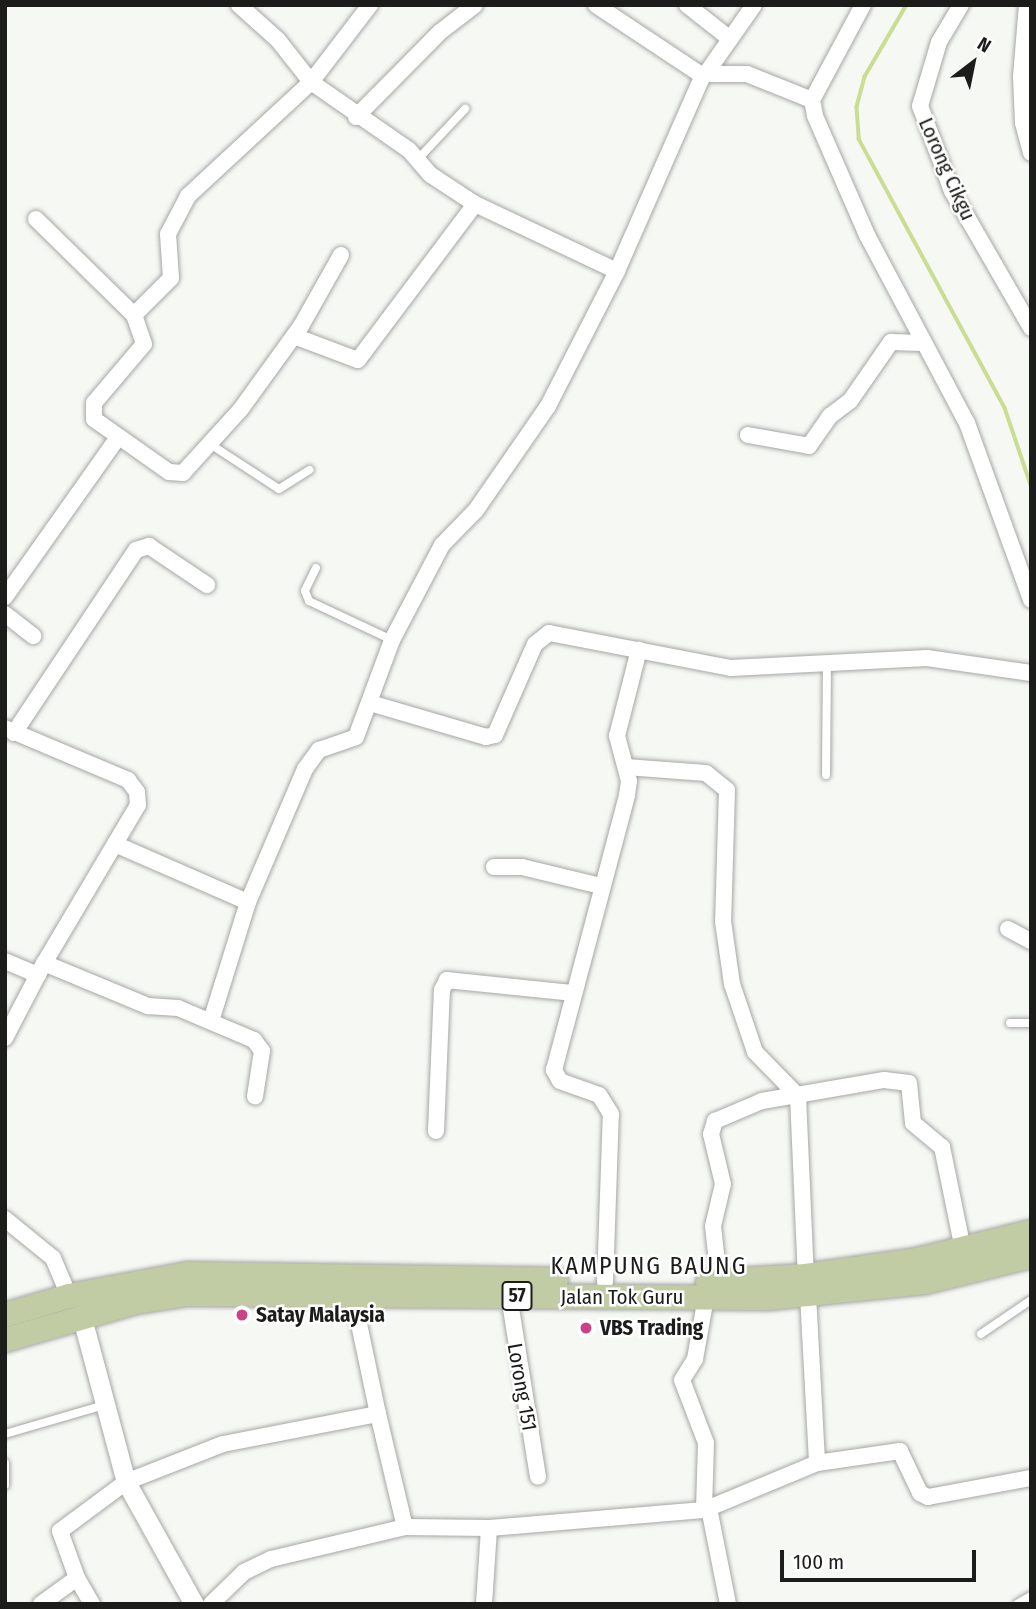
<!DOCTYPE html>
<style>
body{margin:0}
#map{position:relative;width:1036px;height:1609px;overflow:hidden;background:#f6f8f4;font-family:"Fira Sans Condensed",sans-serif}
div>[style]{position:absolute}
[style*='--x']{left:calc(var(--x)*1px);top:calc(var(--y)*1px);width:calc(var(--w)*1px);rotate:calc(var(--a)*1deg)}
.stream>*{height:3.5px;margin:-1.75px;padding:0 1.75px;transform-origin:1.75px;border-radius:1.75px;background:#c9de93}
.roads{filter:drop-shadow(0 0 2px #a6a7a4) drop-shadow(0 0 2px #a6a7a4)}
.service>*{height:8px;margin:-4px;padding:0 4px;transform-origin:4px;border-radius:4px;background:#fff}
.minor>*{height:16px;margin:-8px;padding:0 8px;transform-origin:8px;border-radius:8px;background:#fff}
.tertiary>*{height:19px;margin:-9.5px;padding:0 9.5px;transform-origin:9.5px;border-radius:9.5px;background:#fff}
.primary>*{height:24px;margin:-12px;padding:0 12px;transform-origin:12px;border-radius:12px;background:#c1cca5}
.dots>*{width:19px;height:19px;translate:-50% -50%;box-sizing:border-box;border:4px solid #fff;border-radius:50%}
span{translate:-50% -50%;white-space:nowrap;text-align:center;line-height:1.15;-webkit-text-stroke:5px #fff;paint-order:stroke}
.shield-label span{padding:2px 5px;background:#fff;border:2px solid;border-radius:5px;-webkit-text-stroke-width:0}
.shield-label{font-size:19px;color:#1c1d1b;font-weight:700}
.street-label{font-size:21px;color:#1c1d1b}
.poi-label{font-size:21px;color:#1c1d1b;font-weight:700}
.left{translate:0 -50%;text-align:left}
.quarter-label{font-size:24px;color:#1c1d1b;letter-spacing:2px}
.frame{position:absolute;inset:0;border:7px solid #1c1d1b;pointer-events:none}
.north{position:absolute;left:938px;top:28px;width:70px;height:70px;-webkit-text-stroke:5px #fff;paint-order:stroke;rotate:32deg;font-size:19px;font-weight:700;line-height:28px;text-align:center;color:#1c1d1b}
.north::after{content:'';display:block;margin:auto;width:24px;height:32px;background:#1c1d1b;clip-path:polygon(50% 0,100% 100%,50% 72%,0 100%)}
.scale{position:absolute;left:780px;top:1550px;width:196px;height:32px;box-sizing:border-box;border:4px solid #1c1d1b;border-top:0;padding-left:9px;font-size:21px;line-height:24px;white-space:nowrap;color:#1c1d1b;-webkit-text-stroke:5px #fff;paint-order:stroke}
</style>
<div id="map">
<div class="stream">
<div style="--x:907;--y:5;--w:83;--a:120.3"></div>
<div style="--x:865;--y:77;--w:31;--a:105"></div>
<div style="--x:857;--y:107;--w:32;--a:86"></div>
<div style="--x:859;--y:139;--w:306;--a:61.5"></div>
<div style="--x:1005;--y:408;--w:81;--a:71.3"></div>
</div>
<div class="roads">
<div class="service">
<div style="--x:418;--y:159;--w:69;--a:-46.8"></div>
<div style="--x:210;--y:444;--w:82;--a:33.1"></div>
<div style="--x:279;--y:489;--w:36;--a:-32"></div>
<div style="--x:316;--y:568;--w:25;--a:116"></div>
<div style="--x:305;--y:591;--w:11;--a:68"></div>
<div style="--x:309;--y:601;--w:92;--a:25.2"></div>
<div style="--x:826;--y:775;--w:108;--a:-89.5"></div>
<div style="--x:1010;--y:1023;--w:21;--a:0"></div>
<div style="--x:981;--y:1334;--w:60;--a:-34.2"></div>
<div style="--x:5;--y:1434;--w:103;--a:-16.3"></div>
<div style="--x:5;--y:1463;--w:22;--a:90"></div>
<div style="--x:1017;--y:1604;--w:16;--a:-30"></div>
</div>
<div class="minor">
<div style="--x:239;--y:5;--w:52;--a:41.9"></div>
<div style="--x:278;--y:40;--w:53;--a:51.8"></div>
<div style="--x:311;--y:82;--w:119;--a:34.8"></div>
<div style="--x:409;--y:150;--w:33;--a:49"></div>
<div style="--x:431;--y:175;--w:53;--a:33.4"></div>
<div style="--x:475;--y:204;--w:157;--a:25.3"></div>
<div style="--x:596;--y:5;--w:125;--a:33.6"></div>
<div style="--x:700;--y:74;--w:47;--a:0"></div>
<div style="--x:747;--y:74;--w:70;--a:21.8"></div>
<div style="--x:687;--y:5;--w:55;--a:38.3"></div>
<div style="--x:863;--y:5;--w:108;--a:118.2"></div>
<div style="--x:812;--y:100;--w:16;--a:79"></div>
<div style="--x:815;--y:116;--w:130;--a:66.4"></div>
<div style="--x:867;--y:235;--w:213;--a:62"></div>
<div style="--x:967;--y:423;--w:188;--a:70.1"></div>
<div style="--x:961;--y:5;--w:43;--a:120.7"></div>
<div style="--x:939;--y:42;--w:67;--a:106.5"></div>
<div style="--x:920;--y:106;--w:91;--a:69.4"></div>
<div style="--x:952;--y:191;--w:158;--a:60"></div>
<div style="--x:1027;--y:5;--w:72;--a:94.8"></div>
<div style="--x:1021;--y:77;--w:46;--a:87.5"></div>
<div style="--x:1023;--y:123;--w:31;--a:75"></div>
<div style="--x:705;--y:75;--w:85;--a:-55"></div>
<div style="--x:356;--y:117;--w:120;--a:-45.3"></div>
<div style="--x:440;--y:32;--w:44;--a:-37.6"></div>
<div style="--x:36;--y:219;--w:137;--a:44.4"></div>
<div style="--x:341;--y:255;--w:81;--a:119.4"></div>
<div style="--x:301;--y:326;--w:102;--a:125.9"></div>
<div style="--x:241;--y:409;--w:86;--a:132.2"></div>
<div style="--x:183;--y:473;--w:14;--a:-176"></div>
<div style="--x:169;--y:472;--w:92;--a:-144.8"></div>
<div style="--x:94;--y:419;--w:16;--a:-90"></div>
<div style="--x:94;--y:403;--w:77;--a:-49.7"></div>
<div style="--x:144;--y:344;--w:31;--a:-109"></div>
<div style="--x:134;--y:315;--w:52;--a:-45"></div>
<div style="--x:171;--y:278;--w:44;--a:-93.9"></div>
<div style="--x:168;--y:234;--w:43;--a:-62.2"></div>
<div style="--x:188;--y:196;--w:168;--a:-42.8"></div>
<div style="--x:311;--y:82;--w:97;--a:-52.5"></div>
<div style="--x:294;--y:336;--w:68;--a:20.6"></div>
<div style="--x:358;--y:360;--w:195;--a:-53.1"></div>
<div style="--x:748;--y:435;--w:62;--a:10.2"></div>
<div style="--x:809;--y:446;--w:37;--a:-55"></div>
<div style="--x:830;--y:416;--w:25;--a:-37"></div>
<div style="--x:850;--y:401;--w:72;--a:-55.2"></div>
<div style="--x:891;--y:342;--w:32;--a:2"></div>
<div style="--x:5;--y:597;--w:194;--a:-54.7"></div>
<div style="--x:5;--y:614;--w:36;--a:38"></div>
<div style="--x:370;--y:703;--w:121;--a:16.3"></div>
<div style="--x:486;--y:737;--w:9;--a:-13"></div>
<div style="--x:495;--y:735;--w:99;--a:-66.3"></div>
<div style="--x:535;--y:644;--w:18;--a:-38"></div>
<div style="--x:549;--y:633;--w:185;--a:10.9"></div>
<div style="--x:731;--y:668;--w:196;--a:-2.9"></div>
<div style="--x:927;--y:658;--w:105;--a:8.2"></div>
<div style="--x:5;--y:728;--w:134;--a:22.9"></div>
<div style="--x:128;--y:780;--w:15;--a:53"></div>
<div style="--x:137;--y:792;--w:13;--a:86"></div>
<div style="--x:138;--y:805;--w:184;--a:120.7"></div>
<div style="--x:14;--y:733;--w:220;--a:-56.3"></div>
<div style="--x:136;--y:550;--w:14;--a:-17"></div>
<div style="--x:149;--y:546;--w:70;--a:33.9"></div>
<div style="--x:626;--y:767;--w:80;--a:4.3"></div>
<div style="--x:706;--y:773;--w:27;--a:39"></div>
<div style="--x:727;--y:790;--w:131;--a:91.7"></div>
<div style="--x:723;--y:921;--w:64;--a:81.9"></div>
<div style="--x:732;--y:984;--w:72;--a:71.3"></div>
<div style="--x:755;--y:1052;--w:62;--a:45.7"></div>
<div style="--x:798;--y:1096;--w:180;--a:87.5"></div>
<div style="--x:115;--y:844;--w:145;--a:23.6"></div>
<div style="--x:494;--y:867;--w:28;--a:0"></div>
<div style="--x:522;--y:867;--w:81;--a:13.5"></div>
<div style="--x:1008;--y:929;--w:26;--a:28"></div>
<div style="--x:5;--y:961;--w:36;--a:23"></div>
<div style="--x:211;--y:1021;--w:125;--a:-72.7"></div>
<div style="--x:248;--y:902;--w:145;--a:-66.8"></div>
<div style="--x:305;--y:769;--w:24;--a:-54"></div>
<div style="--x:319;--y:750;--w:39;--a:-19"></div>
<div style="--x:356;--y:737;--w:103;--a:-69.6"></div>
<div style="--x:392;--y:640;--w:107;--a:-62.2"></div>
<div style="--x:442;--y:545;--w:49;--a:-45.8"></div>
<div style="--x:476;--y:510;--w:126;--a:-55.3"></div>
<div style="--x:548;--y:406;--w:152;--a:-62.9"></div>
<div style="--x:617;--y:271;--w:214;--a:-66.3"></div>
<div style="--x:5;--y:1038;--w:85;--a:-62.5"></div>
<div style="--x:44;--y:963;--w:113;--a:22.5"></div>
<div style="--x:148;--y:1006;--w:30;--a:4"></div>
<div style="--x:178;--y:1008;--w:82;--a:22.8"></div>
<div style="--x:254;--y:1040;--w:14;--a:54"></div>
<div style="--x:262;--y:1051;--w:46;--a:98.8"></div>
<div style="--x:436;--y:1131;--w:141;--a:-87.6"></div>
<div style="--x:442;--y:990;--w:11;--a:-63"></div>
<div style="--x:447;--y:980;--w:127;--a:5.9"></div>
<div style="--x:5;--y:1219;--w:62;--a:39.1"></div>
<div style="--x:53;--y:1258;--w:41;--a:67.2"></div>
<div style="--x:719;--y:1281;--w:55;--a:-96.2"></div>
<div style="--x:713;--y:1226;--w:43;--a:-76.6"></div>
<div style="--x:723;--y:1184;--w:51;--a:-103.5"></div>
<div style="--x:711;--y:1134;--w:14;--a:-73"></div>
<div style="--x:715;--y:1121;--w:51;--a:-23.1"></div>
<div style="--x:762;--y:1101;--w:124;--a:-9.8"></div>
<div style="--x:884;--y:1080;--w:25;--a:7"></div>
<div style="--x:909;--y:1083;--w:40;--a:84.3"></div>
<div style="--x:913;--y:1123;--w:38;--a:40"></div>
<div style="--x:942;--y:1147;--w:104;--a:78.4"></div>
<div style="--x:605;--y:1282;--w:168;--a:-88"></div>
<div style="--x:611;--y:1114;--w:22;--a:-122"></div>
<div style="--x:599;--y:1095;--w:41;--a:-160.3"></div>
<div style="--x:560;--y:1081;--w:13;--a:-119"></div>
<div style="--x:554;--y:1070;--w:285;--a:-75.1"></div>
<div style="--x:627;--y:795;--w:14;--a:-82"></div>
<div style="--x:629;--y:781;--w:47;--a:-104.9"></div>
<div style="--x:617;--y:736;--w:89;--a:-75.7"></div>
<div style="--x:808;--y:1295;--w:168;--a:86.9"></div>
<div style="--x:817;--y:1463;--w:84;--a:-8.2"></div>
<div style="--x:900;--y:1451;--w:47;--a:64.5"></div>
<div style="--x:920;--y:1493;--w:9;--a:27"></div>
<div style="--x:928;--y:1497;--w:105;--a:-10.5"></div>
<div style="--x:509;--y:1296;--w:183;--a:80.9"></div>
<div style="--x:378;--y:1414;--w:116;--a:76.6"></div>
<div style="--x:709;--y:1508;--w:98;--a:78.8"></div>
<div style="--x:704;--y:1510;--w:67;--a:-88.3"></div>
<div style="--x:706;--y:1443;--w:67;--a:-110.9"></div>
<div style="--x:682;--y:1380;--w:25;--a:-58"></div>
<div style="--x:695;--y:1359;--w:63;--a:-79.9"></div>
<div style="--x:77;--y:1578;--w:50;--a:-109.9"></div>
<div style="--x:60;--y:1531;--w:82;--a:-36.6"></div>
<div style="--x:126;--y:1482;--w:104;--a:-21.4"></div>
<div style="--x:223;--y:1444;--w:158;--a:-11"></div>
<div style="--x:378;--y:1414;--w:122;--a:-101.9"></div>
<div style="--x:41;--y:1604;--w:44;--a:-35.8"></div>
<div style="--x:77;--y:1578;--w:30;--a:60"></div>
<div style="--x:211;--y:1604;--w:46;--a:-44.1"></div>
<div style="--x:244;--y:1572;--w:30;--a:-26"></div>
<div style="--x:271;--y:1559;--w:138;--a:-13.4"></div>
<div style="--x:405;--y:1527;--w:84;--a:0.7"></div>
<div style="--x:489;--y:1528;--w:216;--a:-4.8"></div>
<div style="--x:704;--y:1510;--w:122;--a:-22.6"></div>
<div style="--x:484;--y:1604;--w:76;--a:-86.2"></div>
</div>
<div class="tertiary">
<div style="--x:82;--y:1318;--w:170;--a:75"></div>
<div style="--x:126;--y:1482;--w:140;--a:60.9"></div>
</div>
<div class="primary">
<div style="--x:708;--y:1282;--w:98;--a:-3.5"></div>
<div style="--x:806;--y:1276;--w:112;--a:-8.2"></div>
<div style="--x:917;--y:1260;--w:117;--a:-13.8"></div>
<div style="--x:5;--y:1315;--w:67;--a:-16.5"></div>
<div style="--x:69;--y:1296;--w:121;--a:-10.5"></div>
<div style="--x:188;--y:1274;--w:368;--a:0.9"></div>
<div style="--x:5;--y:1340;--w:136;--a:-16.2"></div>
<div style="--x:136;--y:1302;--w:52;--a:-8.9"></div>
<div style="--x:187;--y:1294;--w:581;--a:0.39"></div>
<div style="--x:768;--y:1298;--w:158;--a:-5.8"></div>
<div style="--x:925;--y:1282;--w:109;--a:-13.8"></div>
</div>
</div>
<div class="dots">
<div style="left:242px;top:1315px;background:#c94486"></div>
<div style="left:586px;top:1328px;background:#c94486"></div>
</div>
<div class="shield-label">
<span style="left:517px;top:1296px">57</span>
</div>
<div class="street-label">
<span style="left:947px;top:169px;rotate:66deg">Lorong Cikgu</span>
<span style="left:622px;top:1297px">Jalan Tok Guru</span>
<span style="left:522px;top:1387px;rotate:80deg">Lorong 151</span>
</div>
<div class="poi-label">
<span class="left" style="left:256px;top:1315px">Satay Malaysia</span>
<span class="left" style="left:600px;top:1328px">VBS Trading</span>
</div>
<div class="quarter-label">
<span style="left:649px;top:1267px">KAMPUNG BAUNG</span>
</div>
<div class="frame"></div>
<div class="north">N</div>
<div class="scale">100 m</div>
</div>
